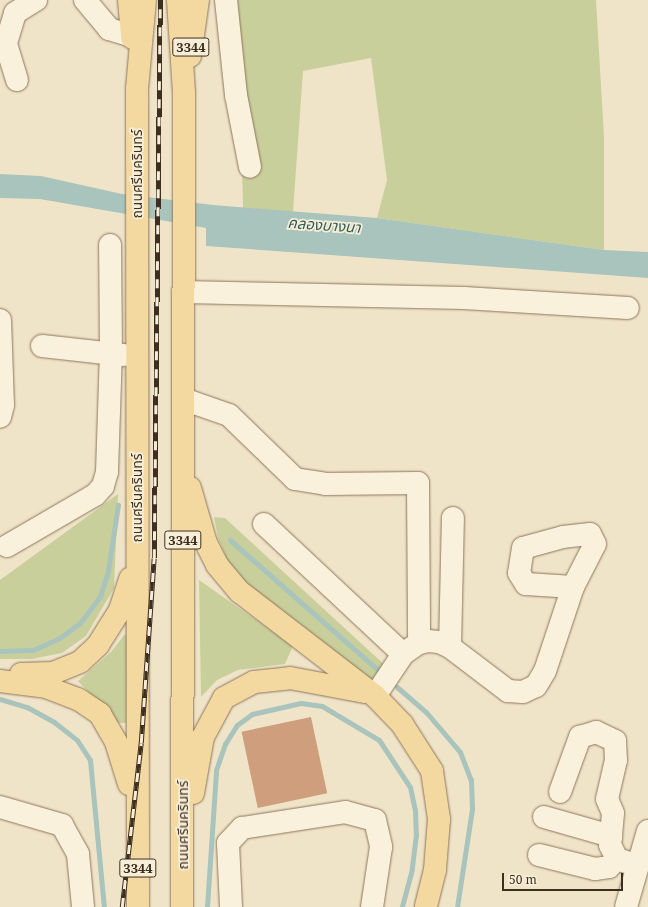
<!DOCTYPE html>
<meta charset="utf-8">
<style>
body{margin:0}
#map{position:relative;width:648px;height:907px;overflow:hidden;background:#f0e4c8;font-family:"Noto Serif","Noto Sans Thai",serif}
div>[style]{position:absolute}
[style*='--x']{left:calc(var(--x)*1px);top:calc(var(--y)*1px);width:calc(var(--w)*1px);rotate:calc(var(--a)*1deg)}
.green>*{inset:0;background:#c9cf9b}
.water>*{inset:0;background:#a9c4bc}
.stream>*{height:5px;margin:-2.5px;padding:0 2.5px;transform-origin:2.5px;border-radius:2.5px;background:#a9c4bc}
.building>*{inset:0;background:#cf9f7d;transform-origin:0 0}
.roads{filter:drop-shadow(0 0 1px #8d765c) drop-shadow(0 0 1px #8d765c)}
.minor>*{height:22px;margin:-11px;padding:0 11px;transform-origin:11px;border-radius:11px;background:#faf1dc}
.major>*{height:22px;margin:-11px;padding:0 11px;transform-origin:11px;border-radius:11px;background:#f3d9a0}
.rail>*{height:4.5px;margin-top:-2.25px;transform-origin:0;background:repeating-linear-gradient(90deg,#f7eed8 0 9px,#3d2e20 0 18px);box-sizing:border-box;border-block:1px solid #3d2e20}
span{translate:-50% -50%;white-space:nowrap;text-align:center;line-height:1.15;-webkit-text-stroke:3.5px #f7eed8;paint-order:stroke}
.shield-label span{padding:1px 3px;background:#f7eed8;border:1px solid;border-radius:3px;-webkit-text-stroke-width:0}
.shield-label{font-size:13px;color:#3d2e20;font-weight:700}
.street-label{font-size:14px;color:#3d2e20}
.water-label{font-size:15px;color:#2f5d5a;font-style:italic}
.scale{position:absolute;left:502px;top:873px;width:121px;height:18px;box-sizing:border-box;border:2px solid #3d2e20;border-top:0;padding-left:5px;font-size:12px;line-height:14px;white-space:nowrap;color:#3d2e20;-webkit-text-stroke:3px #f7eed8;paint-order:stroke}
</style>
<div id="map">
<div class="green">
<div style="clip-path:polygon(238px 0,596px 0,604px 137px,604px 250px,377px 218px,387px 180px,371px 58px,303px 71px,293px 212px,243px 208px)"></div>
<div style="clip-path:polygon(118px 494px,114px 588px,86px 636px,62px 653px,32px 659px,0 659px,0 580px)"></div>
<div style="clip-path:polygon(214px 517px,225px 518px,388px 668px,375px 687px,258px 594px,231px 569px,218px 538px)"></div>
<div style="clip-path:polygon(199px 580px,293px 646px,285px 664px,238px 670px,217px 680px,201px 697px)"></div>
<div style="clip-path:polygon(125px 634px,128px 640px,126px 723px,118px 723px,78px 681px,111px 652px)"></div>
</div>
<div class="water">
<div style="clip-path:polygon(0 174px,41px 176px,122px 194px,213px 205px,377px 218px,604px 250px,648px 252px,648px 278px,206px 246px,206px 228px,40px 199px,0 198px)"></div>
</div>
<div class="stream">
<div style="--x:230;--y:540;--w:196;--a:41.3"></div>
<div style="--x:0;--y:651;--w:33;--a:-2"></div>
<div style="--x:33;--y:650;--w:27;--a:-24"></div>
<div style="--x:58;--y:639;--w:27;--a:-36"></div>
<div style="--x:80;--y:623;--w:34;--a:-53"></div>
<div style="--x:100;--y:596;--w:26;--a:-72"></div>
<div style="--x:108;--y:571;--w:67;--a:-81.4"></div>
<div style="--x:397;--y:687;--w:38;--a:41"></div>
<div style="--x:426;--y:712;--w:52;--a:49.6"></div>
<div style="--x:460;--y:752;--w:30;--a:69"></div>
<div style="--x:471;--y:780;--w:29;--a:88"></div>
<div style="--x:472;--y:809;--w:99;--a:98.7"></div>
<div style="--x:0;--y:699;--w:28;--a:17"></div>
<div style="--x:27;--y:707;--w:31;--a:29"></div>
<div style="--x:54;--y:722;--w:29;--a:38"></div>
<div style="--x:77;--y:740;--w:24;--a:57"></div>
<div style="--x:90;--y:760;--w:148;--a:84.6"></div>
<div style="--x:207;--y:907;--w:137;--a:-86.2"></div>
<div style="--x:216;--y:770;--w:28;--a:-71"></div>
<div style="--x:225;--y:744;--w:22;--a:-58"></div>
<div style="--x:237;--y:725;--w:19;--a:-36"></div>
<div style="--x:252;--y:714;--w:50;--a:-12.7"></div>
<div style="--x:301;--y:703;--w:21;--a:8"></div>
<div style="--x:322;--y:706;--w:66;--a:30.8"></div>
<div style="--x:379;--y:740;--w:56;--a:56.6"></div>
<div style="--x:410;--y:787;--w:24;--a:78"></div>
<div style="--x:415;--y:810;--w:24;--a:88"></div>
<div style="--x:416;--y:834;--w:35;--a:97"></div>
<div style="--x:412;--y:869;--w:39;--a:105"></div>
</div>
<div class="building">
<div style="left:311px;top:717px;width:78px;height:71px;rotate:78deg"></div>
</div>
<div class="roads">
<div class="minor">
<div style="--x:85;--y:0;--w:38;--a:50"></div>
<div style="--x:109;--y:29;--w:24;--a:17"></div>
<div style="--x:226;--y:0;--w:96;--a:84"></div>
<div style="--x:236;--y:95;--w:73;--a:79"></div>
<div style="--x:17;--y:80;--w:39;--a:-107"></div>
<div style="--x:6;--y:43;--w:31;--a:-73"></div>
<div style="--x:15;--y:13;--w:25;--a:-32"></div>
<div style="--x:183;--y:292;--w:281;--a:1.2"></div>
<div style="--x:464;--y:298;--w:164;--a:3.5"></div>
<div style="--x:0;--y:320;--w:85;--a:88"></div>
<div style="--x:3;--y:405;--w:12;--a:104"></div>
<div style="--x:42;--y:346;--w:82;--a:6.3"></div>
<div style="--x:183;--y:399;--w:49;--a:19.2"></div>
<div style="--x:229;--y:415;--w:92;--a:44.1"></div>
<div style="--x:295;--y:479;--w:30;--a:9"></div>
<div style="--x:325;--y:484;--w:93;--a:-0.6"></div>
<div style="--x:418;--y:483;--w:160;--a:89.6"></div>
<div style="--x:264;--y:524;--w:190;--a:43.1"></div>
<div style="--x:7;--y:546;--w:102;--a:-30.1"></div>
<div style="--x:95;--y:495;--w:12;--a:-48"></div>
<div style="--x:103;--y:486;--w:15;--a:-74"></div>
<div style="--x:107;--y:472;--w:120;--a:-88.1"></div>
<div style="--x:111;--y:352;--w:107;--a:-90.5"></div>
<div style="--x:450;--y:647;--w:129;--a:-88.7"></div>
<div style="--x:375;--y:696;--w:50;--a:-56.3"></div>
<div style="--x:403;--y:654;--w:19;--a:-35"></div>
<div style="--x:419;--y:643;--w:9;--a:-13"></div>
<div style="--x:428;--y:641;--w:11;--a:5"></div>
<div style="--x:439;--y:642;--w:12;--a:24"></div>
<div style="--x:450;--y:647;--w:73;--a:37.2"></div>
<div style="--x:508;--y:691;--w:15;--a:4"></div>
<div style="--x:523;--y:692;--w:14;--a:-25"></div>
<div style="--x:536;--y:686;--w:17;--a:-59"></div>
<div style="--x:545;--y:671;--w:89;--a:-71.6"></div>
<div style="--x:573;--y:587;--w:48;--a:-62.9"></div>
<div style="--x:595;--y:544;--w:11;--a:-117"></div>
<div style="--x:590;--y:534;--w:27;--a:174"></div>
<div style="--x:563;--y:537;--w:41;--a:164.6"></div>
<div style="--x:523;--y:548;--w:25;--a:99"></div>
<div style="--x:519;--y:573;--w:13;--a:58"></div>
<div style="--x:526;--y:584;--w:47;--a:3.7"></div>
<div style="--x:560;--y:792;--w:59;--a:-70"></div>
<div style="--x:580;--y:737;--w:17;--a:-17"></div>
<div style="--x:596;--y:732;--w:21;--a:25"></div>
<div style="--x:615;--y:741;--w:19;--a:87"></div>
<div style="--x:616;--y:760;--w:40;--a:103"></div>
<div style="--x:607;--y:799;--w:15;--a:67"></div>
<div style="--x:613;--y:813;--w:32;--a:95"></div>
<div style="--x:610;--y:845;--w:16;--a:63"></div>
<div style="--x:617;--y:859;--w:22;--a:18"></div>
<div style="--x:0;--y:807;--w:65;--a:16.2"></div>
<div style="--x:62;--y:825;--w:33;--a:61"></div>
<div style="--x:78;--y:854;--w:53;--a:84.6"></div>
<div style="--x:544;--y:817;--w:70;--a:15.8"></div>
<div style="--x:539;--y:855;--w:58;--a:14"></div>
<div style="--x:595;--y:869;--w:14;--a:-8"></div>
<div style="--x:609;--y:867;--w:11;--a:-45"></div>
<div style="--x:231;--y:907;--w:64;--a:-92.7"></div>
<div style="--x:228;--y:843;--w:21;--a:-47"></div>
<div style="--x:242;--y:828;--w:104;--a:-8.8"></div>
<div style="--x:345;--y:812;--w:31;--a:15"></div>
<div style="--x:375;--y:820;--w:28;--a:77"></div>
<div style="--x:381;--y:847;--w:61;--a:98.5"></div>
<div style="--x:626;--y:907;--w:79;--a:-73.9"></div>
</div>
<div class="major">
<div style="--x:129;--y:0;--w:38;--a:85"></div>
<div style="--x:178;--y:0;--w:94;--a:86.3"></div>
<div style="--x:184;--y:94;--w:813;--a:90.14"></div>
<div style="--x:190;--y:56;--w:57;--a:-81.9"></div>
<div style="--x:190;--y:488;--w:57;--a:73.8"></div>
<div style="--x:206;--y:543;--w:25;--a:63"></div>
<div style="--x:217;--y:565;--w:35;--a:50"></div>
<div style="--x:240;--y:592;--w:170;--a:37.6"></div>
<div style="--x:375;--y:696;--w:39;--a:46"></div>
<div style="--x:402;--y:724;--w:56;--a:57.4"></div>
<div style="--x:432;--y:771;--w:49;--a:81.7"></div>
<div style="--x:439;--y:819;--w:51;--a:94.5"></div>
<div style="--x:435;--y:870;--w:38;--a:104"></div>
<div style="--x:21;--y:674;--w:32;--a:-2"></div>
<div style="--x:53;--y:673;--w:29;--a:-22"></div>
<div style="--x:80;--y:662;--w:25;--a:-43"></div>
<div style="--x:98;--y:645;--w:41;--a:-57.8"></div>
<div style="--x:120;--y:610;--w:33;--a:-72"></div>
<div style="--x:0;--y:681;--w:46;--a:7.4"></div>
<div style="--x:46;--y:687;--w:34;--a:21"></div>
<div style="--x:78;--y:699;--w:27;--a:34"></div>
<div style="--x:100;--y:714;--w:32;--a:60"></div>
<div style="--x:116;--y:742;--w:44;--a:72.8"></div>
<div style="--x:193;--y:793;--w:57;--a:-79.9"></div>
<div style="--x:203;--y:737;--w:44;--a:-61.7"></div>
<div style="--x:224;--y:698;--w:34;--a:-28"></div>
<div style="--x:254;--y:682;--w:36;--a:-6"></div>
<div style="--x:290;--y:678;--w:76;--a:10.6"></div>
<div style="--x:138;--y:907;--w:818;--a:-90.07"></div>
<div style="--x:137;--y:89;--w:89;--a:-84.9"></div>
</div>
</div>
<div class="rail">
<div style="--x:122;--y:907;--w:165;--a:-83.4"></div>
<div style="--x:141;--y:743;--w:185;--a:-86"></div>
<div style="--x:154;--y:558;--w:558;--a:-89.38"></div>
</div>
<div class="shield-label">
<span style="left:191px;top:47px">3344</span>
<span style="left:183px;top:540px">3344</span>
<span style="left:138px;top:868px">3344</span>
</div>
<div class="street-label">
<span style="left:137px;top:174px;rotate:-90deg">ถนนศรีนครินทร์</span>
<span style="left:137px;top:498px;rotate:-90deg">ถนนศรีนครินทร์</span>
<span style="left:183px;top:825px;rotate:-90deg">ถนนศรีนครินทร์</span>
</div>
<div class="water-label">
<span style="left:324px;top:225px;rotate:4deg">คลองบางนา</span>
</div>
<div class="scale">50 m</div>
</div>
